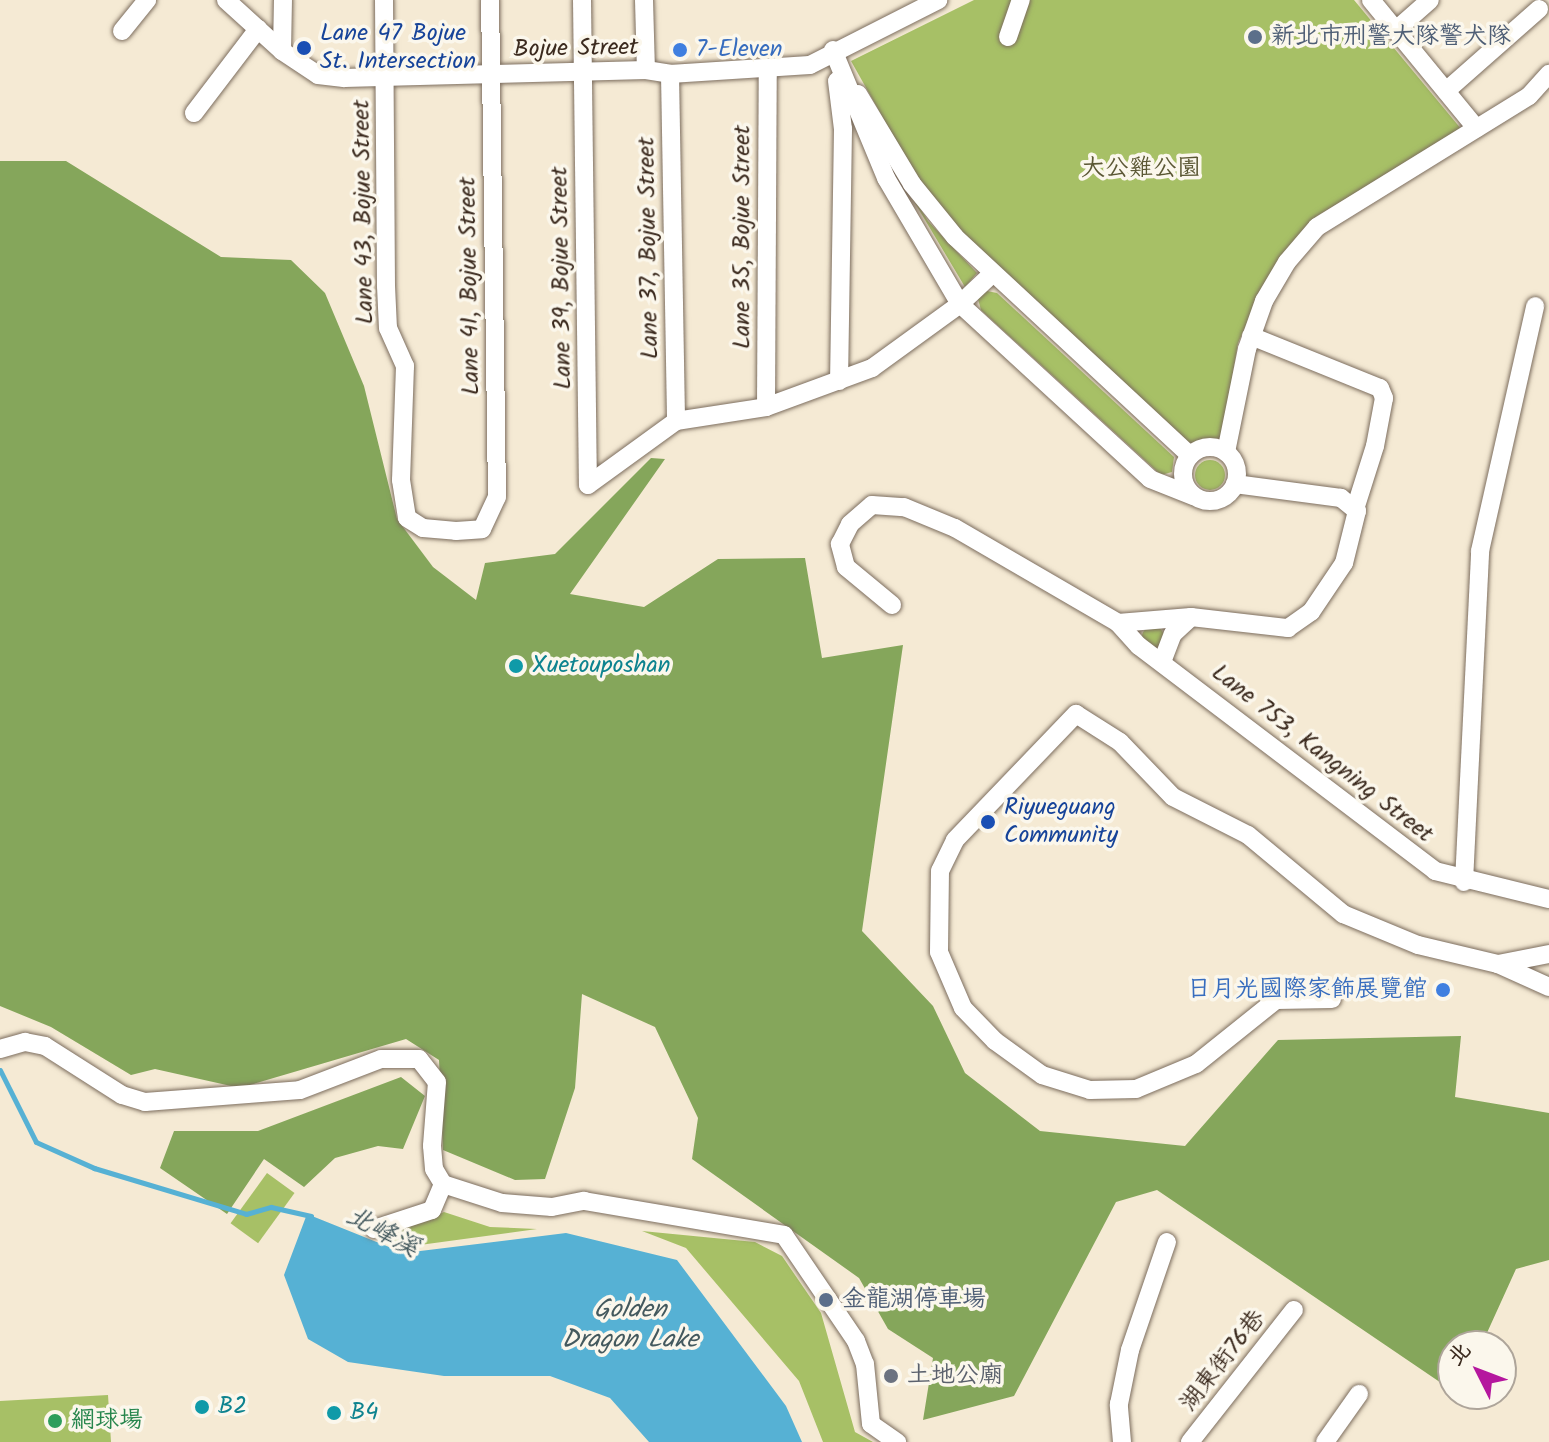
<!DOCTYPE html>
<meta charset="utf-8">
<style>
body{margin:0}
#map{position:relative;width:1549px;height:1442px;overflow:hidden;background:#f5ead4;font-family:Kalam,"LXGW WenKai TC",sans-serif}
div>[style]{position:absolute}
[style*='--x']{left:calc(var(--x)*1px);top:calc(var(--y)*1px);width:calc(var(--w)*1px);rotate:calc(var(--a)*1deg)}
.green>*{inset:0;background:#a7c066;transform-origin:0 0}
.round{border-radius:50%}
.forest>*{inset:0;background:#85a65b}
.water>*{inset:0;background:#56b1d4}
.stream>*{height:5px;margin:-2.5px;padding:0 2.5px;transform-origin:2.5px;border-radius:2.5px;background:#56b1d4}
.roads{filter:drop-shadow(0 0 2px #7c6d5e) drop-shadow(0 0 2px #7c6d5e)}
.minor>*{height:18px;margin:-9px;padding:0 9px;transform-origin:9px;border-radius:9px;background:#fff}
.minor>.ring{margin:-9px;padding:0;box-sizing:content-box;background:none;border:18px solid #fff;border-radius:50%}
.dots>*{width:22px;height:22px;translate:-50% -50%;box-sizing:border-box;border:4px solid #fbf7ec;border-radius:50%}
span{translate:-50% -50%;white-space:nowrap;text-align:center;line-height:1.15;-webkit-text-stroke:7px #fbf7ec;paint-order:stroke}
.transit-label{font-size:24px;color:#164399}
.left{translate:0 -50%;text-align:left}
.service-label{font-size:24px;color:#4e5e75}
.street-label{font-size:24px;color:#3b2a1e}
.shop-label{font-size:24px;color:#366cbe}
.right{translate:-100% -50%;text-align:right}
.park-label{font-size:24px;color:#5b5734}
.culture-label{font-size:24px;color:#0d838f}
.worship-label{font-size:24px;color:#5b616d}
.leisure-label{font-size:24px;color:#27864d}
.water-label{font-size:26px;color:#44595e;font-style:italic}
.north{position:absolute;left:1437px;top:1330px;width:80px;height:80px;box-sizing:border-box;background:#fbf7ec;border:2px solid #aea59a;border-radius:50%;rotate:312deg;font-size:22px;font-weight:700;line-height:32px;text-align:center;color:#3b2a1e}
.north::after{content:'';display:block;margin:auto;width:28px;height:36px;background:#b5179e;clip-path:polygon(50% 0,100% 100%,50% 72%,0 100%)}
</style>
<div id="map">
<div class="green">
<div style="clip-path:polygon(974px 0,1354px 0,1462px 130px,1317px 216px,1260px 293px,1238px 343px,1221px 443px,1188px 445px,964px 236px,914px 173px,851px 61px)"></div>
<div style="clip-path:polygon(862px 114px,928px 221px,977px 273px,965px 287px)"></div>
<div style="clip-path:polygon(987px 291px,997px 293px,1174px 457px,1172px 472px,1161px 475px,981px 310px,978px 299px)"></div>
<div class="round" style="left:1195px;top:460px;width:30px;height:30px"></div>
<div class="round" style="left:1142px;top:626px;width:22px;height:22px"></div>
<div style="left:267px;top:1173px;width:34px;height:62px;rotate:36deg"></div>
<div style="clip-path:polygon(444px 1212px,490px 1227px,537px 1229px,405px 1247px,383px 1238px)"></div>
<div style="clip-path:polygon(642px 1231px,755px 1242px,782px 1256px,821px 1313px,855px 1432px,873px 1442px,823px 1442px,799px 1381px,686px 1248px)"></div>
<div style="clip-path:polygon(108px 1395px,111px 1442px,0 1442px,0 1401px)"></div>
</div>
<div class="forest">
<div style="clip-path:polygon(0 161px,66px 161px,221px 257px,291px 260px,325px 293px,364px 386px,397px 519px,433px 567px,476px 600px,485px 563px,555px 554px,651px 458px,665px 459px,570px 594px,644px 607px,718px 559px,805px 558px,822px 658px,903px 645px,862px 931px,933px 1006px,965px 1073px,1040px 1131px,1185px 1146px,1278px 1040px,1461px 1036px,1455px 1097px,1549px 1113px,1549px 1260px,1516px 1269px,1481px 1346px,1453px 1346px,1453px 1391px,1157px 1190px,1116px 1202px,1014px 1396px,923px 1420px,933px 1358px,888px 1329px,859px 1278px,692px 1159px,698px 1118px,655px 1027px,582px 994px,575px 1088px,545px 1179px,515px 1180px,443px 1150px,439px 1060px,406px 1039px,240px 1088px,155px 1069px,131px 1075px,51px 1027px,0 1006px)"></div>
<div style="clip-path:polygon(401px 1077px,425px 1096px,403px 1149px,378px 1146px,335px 1158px,304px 1187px,264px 1159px,227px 1214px,160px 1168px,174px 1131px,258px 1131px)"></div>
</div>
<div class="water">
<div style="clip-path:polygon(307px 1214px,404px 1253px,566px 1233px,677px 1260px,786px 1406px,802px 1442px,649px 1442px,610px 1398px,550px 1376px,444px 1376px,348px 1362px,308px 1339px,284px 1275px)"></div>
</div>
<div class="stream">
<div style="--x:0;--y:1070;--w:80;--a:63.4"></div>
<div style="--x:36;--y:1142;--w:64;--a:24.1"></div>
<div style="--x:94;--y:1168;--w:159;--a:16.8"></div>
<div style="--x:246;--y:1214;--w:26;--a:-16"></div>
<div style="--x:271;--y:1207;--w:41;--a:12.7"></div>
</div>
<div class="roads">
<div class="minor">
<div style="--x:226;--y:0;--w:76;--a:42.3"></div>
<div style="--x:282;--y:51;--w:43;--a:33.7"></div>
<div style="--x:318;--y:75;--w:26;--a:7"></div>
<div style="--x:344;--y:78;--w:302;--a:-1.5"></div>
<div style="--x:646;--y:70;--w:24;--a:9"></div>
<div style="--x:670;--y:74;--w:140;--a:-3.7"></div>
<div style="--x:810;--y:65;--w:144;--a:-26.9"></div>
<div style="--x:384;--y:0;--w:286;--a:89.6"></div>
<div style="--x:386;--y:286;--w:42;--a:87.3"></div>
<div style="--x:388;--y:328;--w:42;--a:65.9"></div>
<div style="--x:405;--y:366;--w:114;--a:92"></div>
<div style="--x:401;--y:480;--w:38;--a:81"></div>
<div style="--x:407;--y:518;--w:19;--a:32"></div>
<div style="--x:423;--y:528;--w:33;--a:5"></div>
<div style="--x:456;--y:531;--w:26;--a:-4"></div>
<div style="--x:482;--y:529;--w:35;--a:-65"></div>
<div style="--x:497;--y:497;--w:497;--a:-90.8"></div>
<div style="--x:582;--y:0;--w:485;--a:89.3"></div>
<div style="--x:644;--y:0;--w:70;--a:88.4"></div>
<div style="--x:1371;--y:0;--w:166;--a:50.6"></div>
<div style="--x:1396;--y:30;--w:45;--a:-41.4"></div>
<div style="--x:122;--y:31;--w:40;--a:-51"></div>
<div style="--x:1008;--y:37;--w:39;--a:-71"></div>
<div style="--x:833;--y:50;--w:139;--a:67.5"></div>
<div style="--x:886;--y:178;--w:146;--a:59.6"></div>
<div style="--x:960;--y:304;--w:258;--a:42.6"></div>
<div style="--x:1150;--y:479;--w:46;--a:21.6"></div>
<div style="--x:282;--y:51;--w:51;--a:-88.9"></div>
<div style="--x:670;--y:74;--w:347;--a:89"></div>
<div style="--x:837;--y:81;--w:48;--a:82.9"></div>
<div style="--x:843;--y:129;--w:252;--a:90.9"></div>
<div style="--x:1446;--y:91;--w:124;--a:-41.4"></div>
<div style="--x:858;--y:94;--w:105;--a:59"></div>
<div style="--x:912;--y:184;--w:68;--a:50.9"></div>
<div style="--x:955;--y:237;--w:321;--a:42.9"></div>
<div style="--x:194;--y:113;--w:106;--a:-52.7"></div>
<div style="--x:1251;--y:336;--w:139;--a:22"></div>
<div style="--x:1380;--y:388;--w:11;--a:68"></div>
<div style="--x:1384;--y:398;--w:49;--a:100.6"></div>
<div style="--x:1375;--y:446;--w:66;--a:107.6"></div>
<div style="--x:766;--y:407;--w:339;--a:-89.7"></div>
<div class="ring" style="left:1183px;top:447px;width:36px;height:36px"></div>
<div style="--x:1226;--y:452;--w:105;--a:-78.5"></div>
<div style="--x:1247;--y:349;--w:51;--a:-70.5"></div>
<div style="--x:1264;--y:301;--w:45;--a:-59.5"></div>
<div style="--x:1287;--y:262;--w:46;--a:-49.4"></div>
<div style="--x:1317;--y:227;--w:249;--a:-31.7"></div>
<div style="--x:1529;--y:96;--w:30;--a:-48"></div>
<div style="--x:588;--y:485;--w:109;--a:-36"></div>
<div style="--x:676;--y:421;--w:91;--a:-8.8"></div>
<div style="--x:766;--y:407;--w:113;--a:-20.2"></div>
<div style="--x:872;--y:368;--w:109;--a:-36"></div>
<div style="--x:960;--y:304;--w:44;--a:-43.2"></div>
<div style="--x:892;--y:605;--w:60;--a:-140.4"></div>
<div style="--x:846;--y:567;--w:24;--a:-105"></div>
<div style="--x:840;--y:544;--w:22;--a:-63"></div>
<div style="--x:850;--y:524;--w:29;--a:-41"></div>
<div style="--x:872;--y:505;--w:32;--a:4"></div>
<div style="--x:904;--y:507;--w:55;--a:22.4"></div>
<div style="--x:955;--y:528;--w:189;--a:30.2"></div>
<div style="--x:1118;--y:623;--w:31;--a:48"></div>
<div style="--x:1139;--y:646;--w:372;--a:37.2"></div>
<div style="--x:1435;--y:871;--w:117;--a:13.8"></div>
<div style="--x:1118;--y:623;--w:73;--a:-4.7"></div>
<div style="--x:1191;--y:617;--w:98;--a:6.5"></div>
<div style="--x:1288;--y:628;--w:28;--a:-35"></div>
<div style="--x:1311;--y:612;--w:59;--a:-56"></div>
<div style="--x:1344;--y:563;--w:54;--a:-76"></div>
<div style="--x:1357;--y:511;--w:21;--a:-141"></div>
<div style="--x:1341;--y:498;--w:107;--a:-172.5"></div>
<div style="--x:1162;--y:662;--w:30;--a:-69"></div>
<div style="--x:1173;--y:634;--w:25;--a:-43"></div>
<div style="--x:1464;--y:882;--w:331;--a:-87.2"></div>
<div style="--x:1480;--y:551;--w:251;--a:-77.3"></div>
<div style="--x:1498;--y:964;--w:52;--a:-11.1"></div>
<div style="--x:1332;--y:999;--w:56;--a:179"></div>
<div style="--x:1276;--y:1000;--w:102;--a:141.3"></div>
<div style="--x:1196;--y:1064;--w:65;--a:157.4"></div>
<div style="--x:1136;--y:1089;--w:46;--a:178.8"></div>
<div style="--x:1090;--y:1090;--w:50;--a:-162.6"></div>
<div style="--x:1042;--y:1075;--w:58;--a:-144.1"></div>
<div style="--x:995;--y:1041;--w:46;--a:-134.1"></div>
<div style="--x:963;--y:1008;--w:61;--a:-113.2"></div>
<div style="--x:939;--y:952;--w:81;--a:-89.3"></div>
<div style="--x:940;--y:871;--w:34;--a:-64"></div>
<div style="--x:955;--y:840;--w:175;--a:-46.2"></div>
<div style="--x:1076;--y:714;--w:52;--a:32.5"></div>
<div style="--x:1120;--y:742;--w:76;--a:46.1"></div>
<div style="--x:1173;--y:797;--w:84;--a:26.9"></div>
<div style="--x:1248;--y:835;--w:124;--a:39.7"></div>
<div style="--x:1343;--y:914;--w:81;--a:22.5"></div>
<div style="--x:1418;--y:945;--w:82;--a:13.4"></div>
<div style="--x:1498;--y:964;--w:56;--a:24.3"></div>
<div style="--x:0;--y:1049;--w:26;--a:-16"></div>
<div style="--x:25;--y:1042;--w:20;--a:11"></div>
<div style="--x:45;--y:1046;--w:91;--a:32.5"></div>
<div style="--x:122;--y:1095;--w:24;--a:17"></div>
<div style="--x:145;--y:1102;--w:155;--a:-4.4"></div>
<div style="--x:300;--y:1090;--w:87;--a:-20.9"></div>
<div style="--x:381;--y:1059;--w:38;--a:0"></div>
<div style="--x:419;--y:1059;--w:29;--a:52"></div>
<div style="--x:437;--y:1082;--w:64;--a:94.5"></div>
<div style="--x:432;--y:1146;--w:23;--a:85"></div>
<div style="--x:434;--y:1169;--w:17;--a:59"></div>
<div style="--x:443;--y:1184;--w:62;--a:17.9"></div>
<div style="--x:502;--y:1203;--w:50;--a:4.6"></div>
<div style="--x:552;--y:1207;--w:33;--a:-11"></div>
<div style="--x:584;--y:1201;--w:203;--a:9.6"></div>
<div style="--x:784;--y:1235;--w:128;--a:55.8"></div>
<div style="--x:856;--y:1341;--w:25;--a:69"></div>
<div style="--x:865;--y:1364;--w:60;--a:84.3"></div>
<div style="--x:871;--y:1424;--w:32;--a:35"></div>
<div style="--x:374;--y:1229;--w:61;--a:-18.1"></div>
<div style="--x:432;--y:1210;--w:28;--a:-67"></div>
<div style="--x:1122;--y:1442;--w:38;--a:-95"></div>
<div style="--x:1119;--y:1404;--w:55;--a:-78.5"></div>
<div style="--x:1130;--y:1350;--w:114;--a:-71.1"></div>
<div style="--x:1190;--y:1442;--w:168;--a:-51.8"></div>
<div style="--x:1325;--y:1442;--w:59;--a:-54.7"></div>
</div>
</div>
<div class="dots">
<div style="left:1255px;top:37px;background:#5c6f8a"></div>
<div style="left:304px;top:48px;background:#1a4fb4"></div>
<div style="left:680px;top:50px;background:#3f7fe0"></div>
<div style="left:516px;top:666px;background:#0f9aa8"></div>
<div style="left:988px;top:822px;background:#1a4fb4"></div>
<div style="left:1443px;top:990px;background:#3f7fe0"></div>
<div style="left:826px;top:1300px;background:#5c6f8a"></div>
<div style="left:891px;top:1376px;background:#6b7280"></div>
<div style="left:202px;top:1407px;background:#0f9aa8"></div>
<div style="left:334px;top:1413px;background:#0f9aa8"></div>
<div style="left:55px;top:1421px;background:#2e9e5b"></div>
</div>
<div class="transit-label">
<span class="left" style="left:320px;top:48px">Lane 47 Bojue<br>St. Intersection</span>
<span class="left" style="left:1004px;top:822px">Riyueguang<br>Community</span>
</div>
<div class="service-label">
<span class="left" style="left:1271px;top:37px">新北市刑警大隊警犬隊</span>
<span class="left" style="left:842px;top:1300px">金龍湖停車場</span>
</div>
<div class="street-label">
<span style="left:576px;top:49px;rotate:-1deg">Bojue Street</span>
<span style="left:364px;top:212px;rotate:-91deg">Lane 43, Bojue Street</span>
<span style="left:743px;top:237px;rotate:-90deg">Lane 35, Bojue Street</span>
<span style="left:649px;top:248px;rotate:-91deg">Lane 37, Bojue Street</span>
<span style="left:562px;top:278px;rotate:-91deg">Lane 39, Bojue Street</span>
<span style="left:470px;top:286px;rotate:-91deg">Lane 41, Bojue Street</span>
<span style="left:1322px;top:754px;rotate:38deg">Lane 753, Kangning Street</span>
<span style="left:1223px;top:1361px;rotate:-52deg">湖東街76巷</span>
</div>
<div class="shop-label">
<span class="left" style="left:696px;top:50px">7-Eleven</span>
<span class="right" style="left:1427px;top:990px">日月光國際家飾展覽館</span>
</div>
<div class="park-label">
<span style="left:1141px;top:169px">大公雞公園</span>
</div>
<div class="culture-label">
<span class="left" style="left:532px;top:666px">Xuetouposhan</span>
<span class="left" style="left:218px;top:1407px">B2</span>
<span class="left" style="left:350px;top:1413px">B4</span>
</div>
<div class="worship-label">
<span class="left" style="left:907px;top:1376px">土地公廟</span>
</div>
<div class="leisure-label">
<span class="left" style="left:71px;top:1421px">網球場</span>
</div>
<div class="water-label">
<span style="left:382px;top:1233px;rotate:28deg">北峰溪</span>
<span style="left:630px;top:1326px">Golden<br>Dragon Lake</span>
</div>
<div class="north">北</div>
</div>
